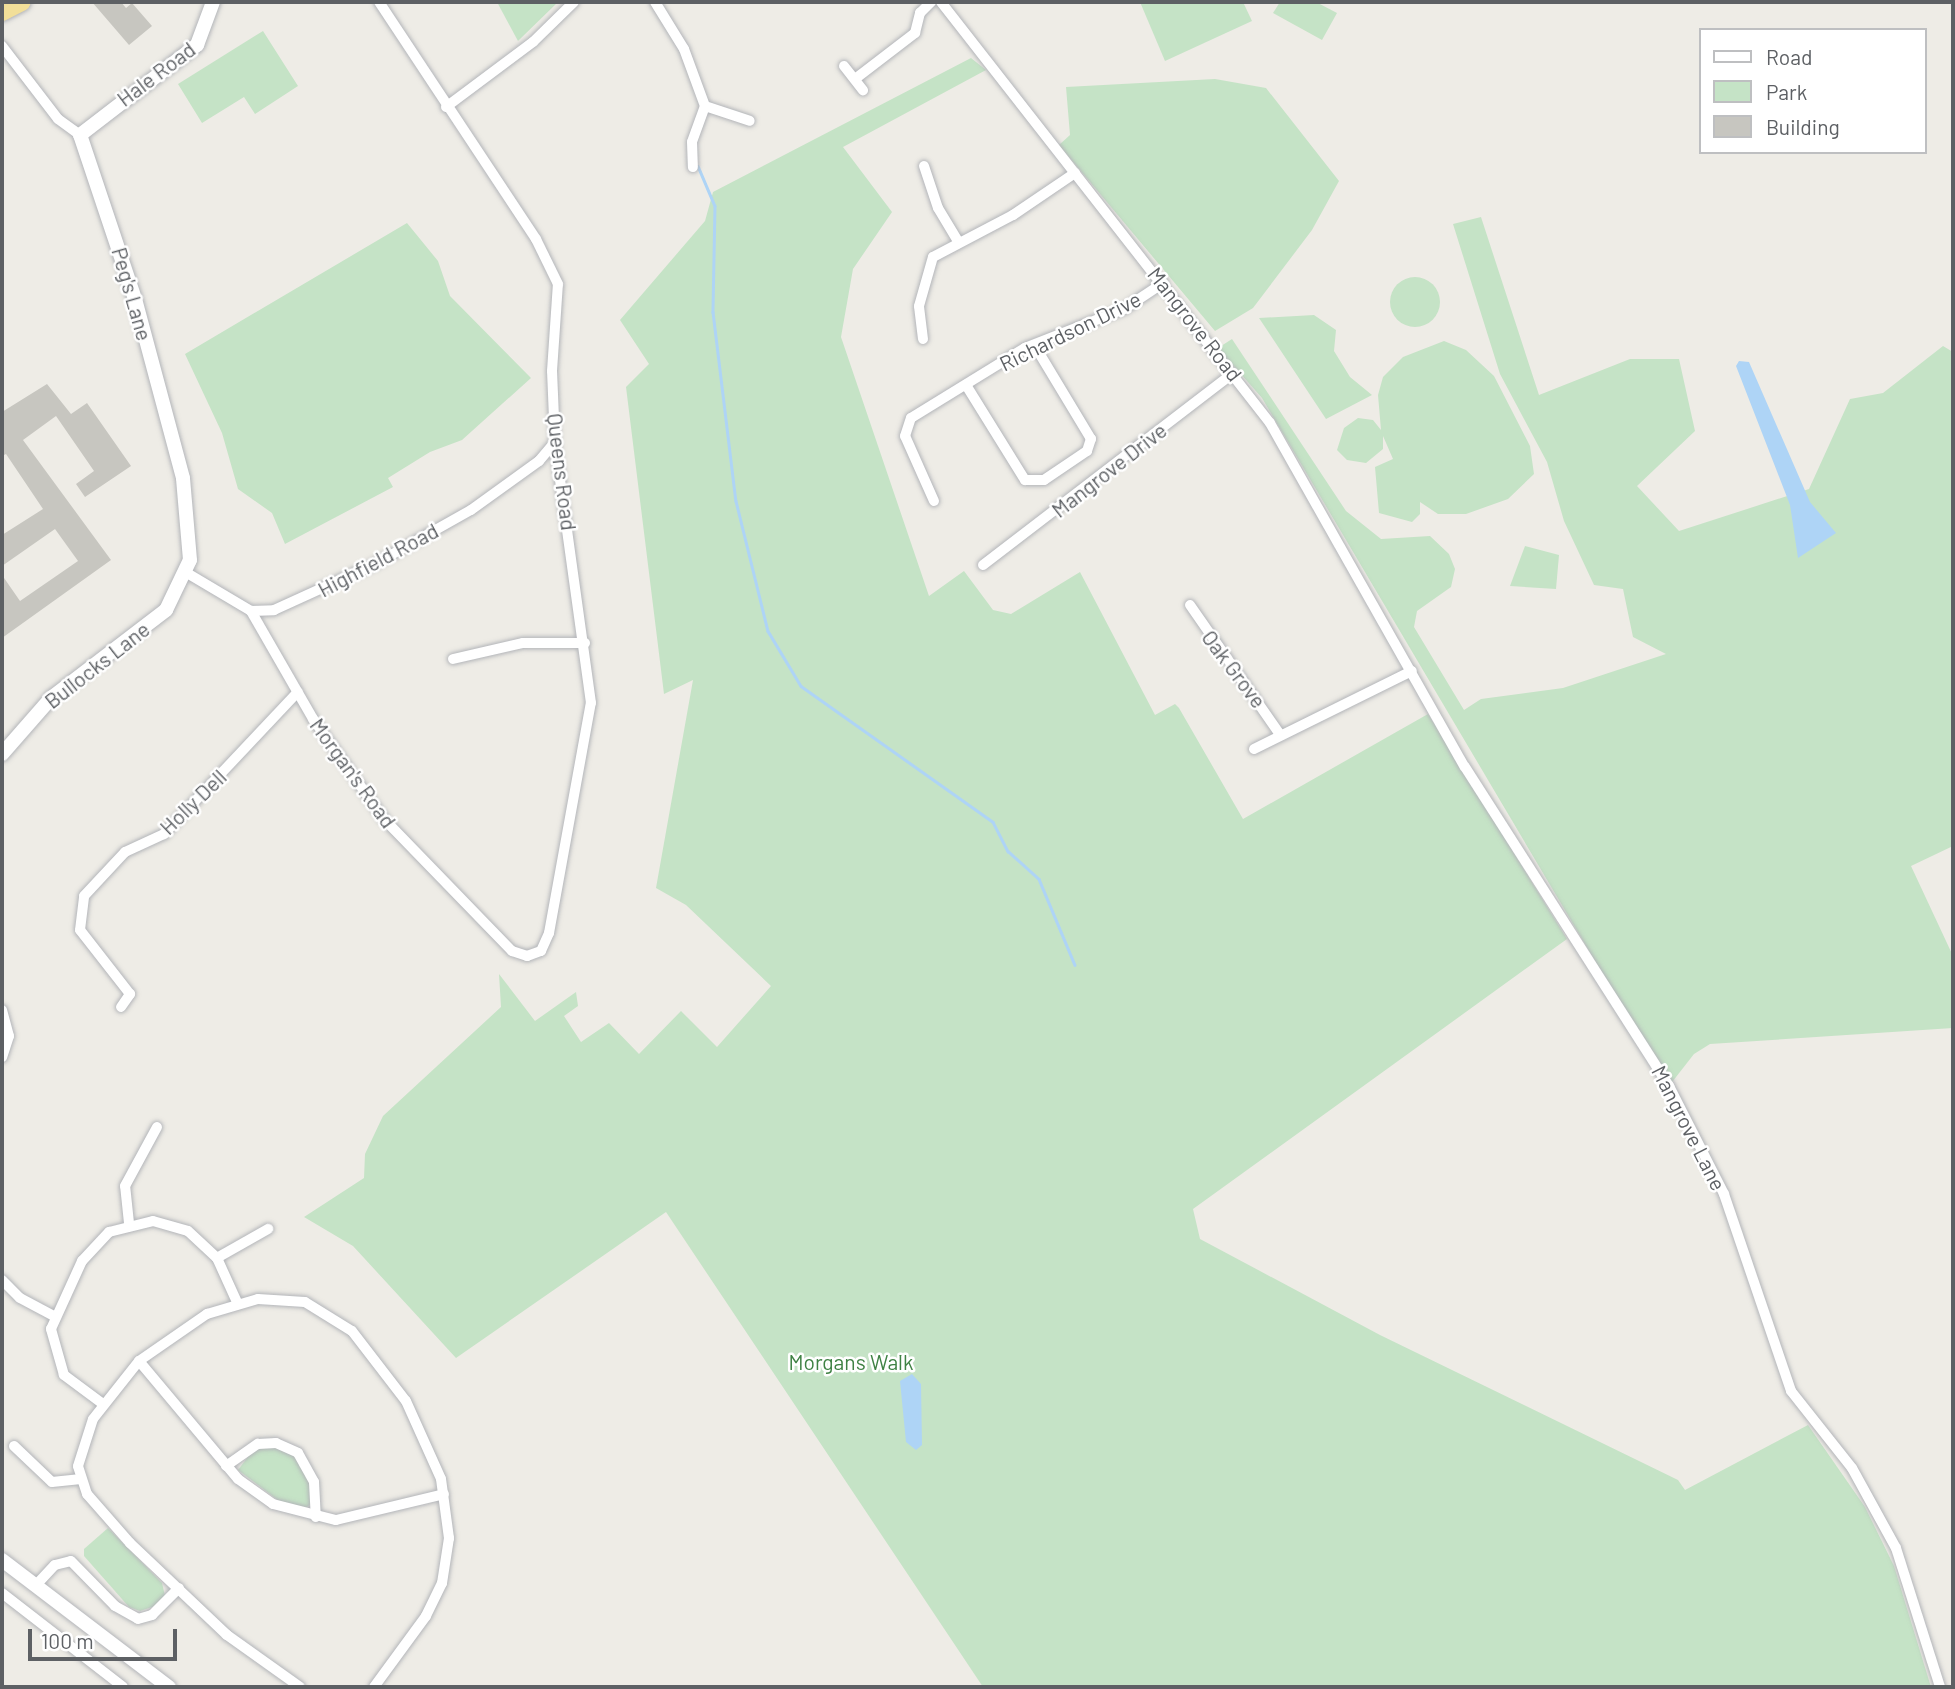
<!DOCTYPE html>
<style>
body{margin:0}
#map{position:relative;width:1955px;height:1689px;overflow:hidden;background:#eeece6;font-family:Barlow,sans-serif}
div>[style]{position:absolute}
[style*='--x']{left:calc(var(--x)*1px);top:calc(var(--y)*1px);width:calc(var(--w)*1px);rotate:calc(var(--a)*1deg)}
.green>*{inset:0;background:#c5e3c6}
.round{border-radius:50%}
.water>*{inset:0;background:#aed4f6}
.stream>*{height:2.5px;margin:-1.25px;padding:0 1.25px;transform-origin:1.25px;border-radius:1.25px;background:#aed4f6}
.building>*{inset:0;background:#c7c6c0}
.roads{filter:drop-shadow(0 0 2px #b3b5b9) drop-shadow(0 0 2px #b3b5b9)}
.street>*{height:10px;margin:-5px;padding:0 5px;transform-origin:5px;border-radius:5px;background:#fff}
.secondary>*{height:14px;margin:-7px;padding:0 7px;transform-origin:7px;border-radius:7px;background:#fff}
.highway>*{height:18px;margin:-9px;padding:0 9px;transform-origin:9px;border-radius:9px;background:#f2df99}
span{translate:-50% -50%;white-space:nowrap;text-align:center;line-height:1.15;-webkit-text-stroke:5px #fff;paint-order:stroke}
.street-label{font-size:21px;color:#5d6064}
.park-label{font-size:21px;color:#3f8244}
.frame{position:absolute;inset:0;border:4px solid #5d6064;pointer-events:none}
.legend{position:absolute;left:1699px;top:28px;width:228px;height:126px;box-sizing:border-box;background:#fff;border:2px solid #bebfc1;margin:0;padding:9px 12px;list-style:none;font-size:21px;color:#5d6064}
.legend li{display:flex;align-items:center;gap:14px;height:35px}
.legend b{width:35px;border:2px solid #bebfc1}
.scale{position:absolute;left:28px;top:1629px;width:149px;height:32px;box-sizing:border-box;border:4px solid #5d6064;border-top:0;padding-left:9px;font-size:21px;line-height:24px;white-space:nowrap;color:#5d6064;-webkit-text-stroke:5px #fff;paint-order:stroke}
</style>
<div id="map">
<div class="green">
<div style="clip-path:polygon(497px 2px,558px 2px,518px 41px)"></div>
<div style="clip-path:polygon(1140px 2px,1243px 2px,1252px 21px,1165px 61px)"></div>
<div style="clip-path:polygon(1280px 2px,1316px 2px,1337px 13px,1322px 40px,1273px 13px)"></div>
<div style="clip-path:polygon(263px 31px,298px 86px,255px 114px,244px 97px,202px 123px,178px 84px)"></div>
<div style="clip-path:polygon(971px 58px,986px 70px,843px 147px,892px 212px,853px 269px,841px 337px,929px 596px,964px 571px,993px 610px,1011px 614px,1080px 572px,1155px 715px,1175px 704px,1179px 708px,1243px 819px,1428px 714px,1567px 939px,1193px 1209px,1200px 1239px,1380px 1335px,1678px 1480px,1685px 1490px,1808px 1425px,1865px 1507px,1894px 1566px,1931px 1687px,983px 1687px,666px 1212px,456px 1358px,353px 1246px,304px 1217px,364px 1178px,365px 1154px,383px 1116px,501px 1007px,499px 974px,535px 1021px,576px 992px,578px 1006px,564px 1016px,581px 1042px,609px 1023px,639px 1054px,681px 1011px,717px 1047px,771px 986px,686px 905px,656px 888px,693px 680px,664px 694px,626px 387px,649px 364px,620px 320px,705px 221px,713px 192px)"></div>
<div style="clip-path:polygon(1215px 79px,1266px 88px,1339px 181px,1312px 230px,1253px 308px,1215px 331px,1059px 145px,1070px 135px,1066px 87px)"></div>
<div style="clip-path:polygon(1481px 217px,1539px 395px,1630px 359px,1679px 359px,1695px 431px,1637px 486px,1679px 531px,1809px 489px,1850px 399px,1883px 393px,1943px 346px,1953px 352px,1953px 846px,1911px 866px,1953px 956px,1953px 1028px,1710px 1044px,1694px 1054px,1669px 1086px,1262px 398px,1218px 348px,1232px 339px,1346px 511px,1381px 539px,1430px 536px,1449px 554px,1455px 569px,1451px 587px,1417px 611px,1414px 627px,1464px 710px,1481px 699px,1563px 688px,1666px 654px,1633px 637px,1623px 589px,1594px 585px,1564px 521px,1547px 462px,1500px 374px,1453px 224px)"></div>
<div style="clip-path:polygon(407px 223px,438px 261px,450px 296px,531px 378px,462px 440px,430px 452px,388px 478px,393px 487px,285px 544px,272px 513px,238px 489px,222px 433px,185px 354px)"></div>
<div class="round" style="left:1390px;top:277px;width:50px;height:50px"></div>
<div style="clip-path:polygon(1314px 315px,1336px 330px,1334px 351px,1350px 377px,1372px 395px,1326px 419px,1259px 318px)"></div>
<div style="clip-path:polygon(1444px 341px,1466px 350px,1494px 376px,1530px 446px,1534px 474px,1508px 499px,1466px 514px,1438px 514px,1420px 502px,1420px 514px,1412px 522px,1379px 513px,1375px 467px,1393px 459px,1383px 436px,1383px 449px,1366px 463px,1347px 460px,1337px 450px,1344px 428px,1358px 418px,1373px 420px,1381px 430px,1378px 395px,1383px 377px,1403px 357px)"></div>
<div style="clip-path:polygon(1525px 546px,1559px 555px,1556px 589px,1510px 586px)"></div>
<div style="clip-path:polygon(275px 1446px,296px 1456px,312px 1483px,311px 1504px,304px 1509px,279px 1501px,238px 1470px,253px 1450px)"></div>
<div style="clip-path:polygon(108px 1528px,162px 1583px,165px 1596px,155px 1606px,140px 1611px,129px 1607px,84px 1556px,84px 1549px)"></div>
</div>
<div class="water">
<div style="clip-path:polygon(1739px 361px,1749px 362px,1810px 502px,1836px 533px,1798px 558px,1790px 505px,1736px 366px)"></div>
<div style="clip-path:polygon(912px 1374px,921px 1384px,922px 1445px,916px 1450px,906px 1442px,900px 1381px)"></div>
</div>
<div class="stream">
<div style="--x:698;--y:166;--w:43;--a:67"></div>
<div style="--x:715;--y:206;--w:106;--a:91.1"></div>
<div style="--x:713;--y:312;--w:190;--a:83.1"></div>
<div style="--x:736;--y:501;--w:134;--a:76.2"></div>
<div style="--x:768;--y:631;--w:64;--a:59"></div>
<div style="--x:801;--y:686;--w:235;--a:35.3"></div>
<div style="--x:993;--y:822;--w:33;--a:63"></div>
<div style="--x:1008;--y:851;--w:42;--a:42.1"></div>
<div style="--x:1039;--y:879;--w:93;--a:67.3"></div>
</div>
<div class="building">
<div style="clip-path:polygon(92px 2px,121px 2px,126px 8px,132px 3px,152px 26px,129px 45px)"></div>
<div style="clip-path:polygon(47px 384px,71px 414px,87px 403px,131px 466px,85px 497px,76px 484px,94px 471px,56px 416px,23px 440px,111px 560px,2px 638px,2px 575px,20px 601px,78px 561px,55px 529px,2px 566px,2px 535px,43px 509px,6px 454px,2px 456px,2px 412px)"></div>
</div>
<div class="roads">
<div class="street">
<div style="--x:655;--y:2;--w:55;--a:58.3"></div>
<div style="--x:684;--y:49;--w:61;--a:69.8"></div>
<div style="--x:705;--y:106;--w:38;--a:110"></div>
<div style="--x:692;--y:142;--w:25;--a:88"></div>
<div style="--x:941;--y:2;--w:534;--a:51.99"></div>
<div style="--x:1270;--y:423;--w:395;--a:60.5"></div>
<div style="--x:1465;--y:767;--w:379;--a:57.4"></div>
<div style="--x:1669;--y:1086;--w:121;--a:63"></div>
<div style="--x:1724;--y:1194;--w:208;--a:71.2"></div>
<div style="--x:1791;--y:1391;--w:98;--a:51.6"></div>
<div style="--x:1852;--y:1468;--w:91;--a:61.2"></div>
<div style="--x:1896;--y:1548;--w:146;--a:72.4"></div>
<div style="--x:2;--y:46;--w:92;--a:52.5"></div>
<div style="--x:58;--y:119;--w:27;--a:36"></div>
<div style="--x:844;--y:66;--w:31;--a:52"></div>
<div style="--x:855;--y:79;--w:76;--a:-37.5"></div>
<div style="--x:915;--y:33;--w:21;--a:-76"></div>
<div style="--x:920;--y:13;--w:16;--a:-45"></div>
<div style="--x:705;--y:106;--w:47;--a:18.4"></div>
<div style="--x:446;--y:107;--w:109;--a:-36.8"></div>
<div style="--x:533;--y:42;--w:57;--a:-44.3"></div>
<div style="--x:924;--y:166;--w:44;--a:71.6"></div>
<div style="--x:938;--y:208;--w:39;--a:59"></div>
<div style="--x:923;--y:339;--w:33;--a:-97"></div>
<div style="--x:919;--y:306;--w:51;--a:-74.1"></div>
<div style="--x:933;--y:257;--w:90;--a:-27.7"></div>
<div style="--x:1013;--y:215;--w:75;--a:-34.1"></div>
<div style="--x:966;--y:385;--w:112;--a:58.2"></div>
<div style="--x:1025;--y:480;--w:19;--a:0"></div>
<div style="--x:1044;--y:480;--w:52;--a:-34"></div>
<div style="--x:1087;--y:451;--w:13;--a:-72"></div>
<div style="--x:1091;--y:439;--w:109;--a:-121.1"></div>
<div style="--x:934;--y:501;--w:71;--a:-114"></div>
<div style="--x:905;--y:436;--w:19;--a:-72"></div>
<div style="--x:911;--y:418;--w:134;--a:-31.6"></div>
<div style="--x:1025;--y:348;--w:106;--a:-21.5"></div>
<div style="--x:1124;--y:309;--w:47;--a:-33.7"></div>
<div style="--x:983;--y:565;--w:315;--a:-37.5"></div>
<div style="--x:187;--y:573;--w:74;--a:30.7"></div>
<div style="--x:251;--y:611;--w:23;--a:-2"></div>
<div style="--x:274;--y:610;--w:111;--a:-24.5"></div>
<div style="--x:375;--y:564;--w:110;--a:-29.4"></div>
<div style="--x:471;--y:510;--w:84;--a:-35.8"></div>
<div style="--x:539;--y:461;--w:25;--a:-50"></div>
<div style="--x:1190;--y:605;--w:156;--a:55.2"></div>
<div style="--x:251;--y:611;--w:125;--a:60.1"></div>
<div style="--x:313;--y:719;--w:123;--a:54.6"></div>
<div style="--x:384;--y:819;--w:184;--a:45.9"></div>
<div style="--x:512;--y:951;--w:16;--a:18"></div>
<div style="--x:527;--y:956;--w:15;--a:-20"></div>
<div style="--x:541;--y:951;--w:20;--a:-66"></div>
<div style="--x:549;--y:933;--w:234;--a:-79.7"></div>
<div style="--x:591;--y:703;--w:263;--a:-97.9"></div>
<div style="--x:555;--y:442;--w:71;--a:-92.4"></div>
<div style="--x:552;--y:371;--w:87;--a:-86.1"></div>
<div style="--x:558;--y:284;--w:50;--a:-116.1"></div>
<div style="--x:536;--y:239;--w:284;--a:-123.5"></div>
<div style="--x:453;--y:659;--w:72;--a:-12.9"></div>
<div style="--x:523;--y:643;--w:62;--a:0"></div>
<div style="--x:1254;--y:749;--w:176;--a:-26.3"></div>
<div style="--x:121;--y:1007;--w:16;--a:-55"></div>
<div style="--x:130;--y:994;--w:81;--a:-128"></div>
<div style="--x:80;--y:930;--w:34;--a:-83"></div>
<div style="--x:84;--y:896;--w:60;--a:-47"></div>
<div style="--x:125;--y:852;--w:43;--a:-24.8"></div>
<div style="--x:164;--y:834;--w:195;--a:-46.7"></div>
<div style="--x:2;--y:1010;--w:27;--a:75"></div>
<div style="--x:9;--y:1036;--w:22;--a:108"></div>
<div style="--x:129;--y:1223;--w:37;--a:-96"></div>
<div style="--x:125;--y:1186;--w:67;--a:-61.5"></div>
<div style="--x:217;--y:1258;--w:59;--a:-29.6"></div>
<div style="--x:2;--y:1280;--w:25;--a:45"></div>
<div style="--x:20;--y:1298;--w:40;--a:28"></div>
<div style="--x:139;--y:1361;--w:154;--a:50"></div>
<div style="--x:238;--y:1479;--w:43;--a:35.5"></div>
<div style="--x:273;--y:1504;--w:65;--a:14.3"></div>
<div style="--x:336;--y:1520;--w:111;--a:-13.5"></div>
<div style="--x:103;--y:1404;--w:49;--a:-143.4"></div>
<div style="--x:64;--y:1375;--w:48;--a:-105.8"></div>
<div style="--x:51;--y:1329;--w:75;--a:-65.5"></div>
<div style="--x:82;--y:1261;--w:40;--a:-47"></div>
<div style="--x:109;--y:1232;--w:45;--a:-14"></div>
<div style="--x:153;--y:1221;--w:36;--a:16"></div>
<div style="--x:188;--y:1231;--w:40;--a:43"></div>
<div style="--x:217;--y:1258;--w:48;--a:65.6"></div>
<div style="--x:14;--y:1446;--w:52;--a:43.5"></div>
<div style="--x:52;--y:1482;--w:29;--a:-6"></div>
<div style="--x:226;--y:1466;--w:39;--a:-35"></div>
<div style="--x:258;--y:1444;--w:18;--a:-3"></div>
<div style="--x:276;--y:1443;--w:24;--a:24"></div>
<div style="--x:298;--y:1453;--w:33;--a:61"></div>
<div style="--x:314;--y:1482;--w:35;--a:87"></div>
<div style="--x:37;--y:1584;--w:26;--a:-47"></div>
<div style="--x:55;--y:1565;--w:16;--a:-14"></div>
<div style="--x:71;--y:1561;--w:63;--a:45.6"></div>
<div style="--x:115;--y:1606;--w:26;--a:29"></div>
<div style="--x:138;--y:1619;--w:15;--a:-16"></div>
<div style="--x:152;--y:1615;--w:38;--a:-45"></div>
<div style="--x:2;--y:1593;--w:153;--a:37.8"></div>
<div style="--x:300;--y:1687;--w:90;--a:-144.5"></div>
<div style="--x:227;--y:1635;--w:134;--a:-136.5"></div>
<div style="--x:130;--y:1543;--w:65;--a:-131.3"></div>
<div style="--x:87;--y:1494;--w:29;--a:-108"></div>
<div style="--x:78;--y:1466;--w:49;--a:-72.3"></div>
<div style="--x:93;--y:1419;--w:74;--a:-51.6"></div>
<div style="--x:139;--y:1361;--w:83;--a:-34.7"></div>
<div style="--x:207;--y:1314;--w:53;--a:-16.4"></div>
<div style="--x:258;--y:1299;--w:47;--a:3.7"></div>
<div style="--x:305;--y:1302;--w:55;--a:31.7"></div>
<div style="--x:352;--y:1331;--w:88;--a:52.4"></div>
<div style="--x:406;--y:1401;--w:85;--a:65.8"></div>
<div style="--x:441;--y:1479;--w:60;--a:82.3"></div>
<div style="--x:449;--y:1538;--w:46;--a:98.8"></div>
<div style="--x:442;--y:1583;--w:37;--a:116"></div>
<div style="--x:426;--y:1616;--w:88;--a:126.2"></div>
</div>
<div class="secondary">
<div style="--x:2;--y:754;--w:74;--a:-48.8"></div>
<div style="--x:51;--y:698;--w:145;--a:-37.4"></div>
<div style="--x:166;--y:610;--w:55;--a:-64.4"></div>
<div style="--x:190;--y:560;--w:82;--a:-94.9"></div>
<div style="--x:183;--y:478;--w:185;--a:-105"></div>
<div style="--x:135;--y:299;--w:173;--a:-108.5"></div>
<div style="--x:80;--y:135;--w:148;--a:-37.6"></div>
<div style="--x:197;--y:45;--w:46;--a:-69.6"></div>
<div style="--x:2;--y:1560;--w:210;--a:37.3"></div>
</div>
<div class="highway">
<div style="--x:2;--y:12;--w:22;--a:-27"></div>
</div>
</div>
<div class="street-label">
<span style="left:156px;top:74px;rotate:-37deg">Hale Road</span>
<span style="left:132px;top:294px;rotate:74deg">Peg's Lane</span>
<span style="left:1195px;top:324px;rotate:52deg">Mangrove Road</span>
<span style="left:1070px;top:331px;rotate:-26deg">Richardson Drive</span>
<span style="left:1109px;top:470px;rotate:-38deg">Mangrove Drive</span>
<span style="left:562px;top:472px;rotate:83deg">Queens Road</span>
<span style="left:378px;top:560px;rotate:-28deg">Highfield Road</span>
<span style="left:97px;top:665px;rotate:-38deg">Bullocks Lane</span>
<span style="left:1234px;top:669px;rotate:53deg">Oak Grove</span>
<span style="left:353px;top:773px;rotate:54deg">Morgan's Road</span>
<span style="left:193px;top:802px;rotate:-44deg">Holly Dell</span>
<span style="left:1689px;top:1128px;rotate:63deg">Mangrove Lane</span>
</div>
<div class="park-label">
<span style="left:851px;top:1362px">Morgans Walk</span>
</div>
<div class="frame"></div>
<ul class="legend">
<li><b style="height:9px;background:#fff"></b>Road</li>
<li><b style="height:19px;background:#c5e3c6"></b>Park</li>
<li><b style="height:19px;background:#c7c6c0"></b>Building</li>
</ul>
<div class="scale">100 m</div>
</div>
